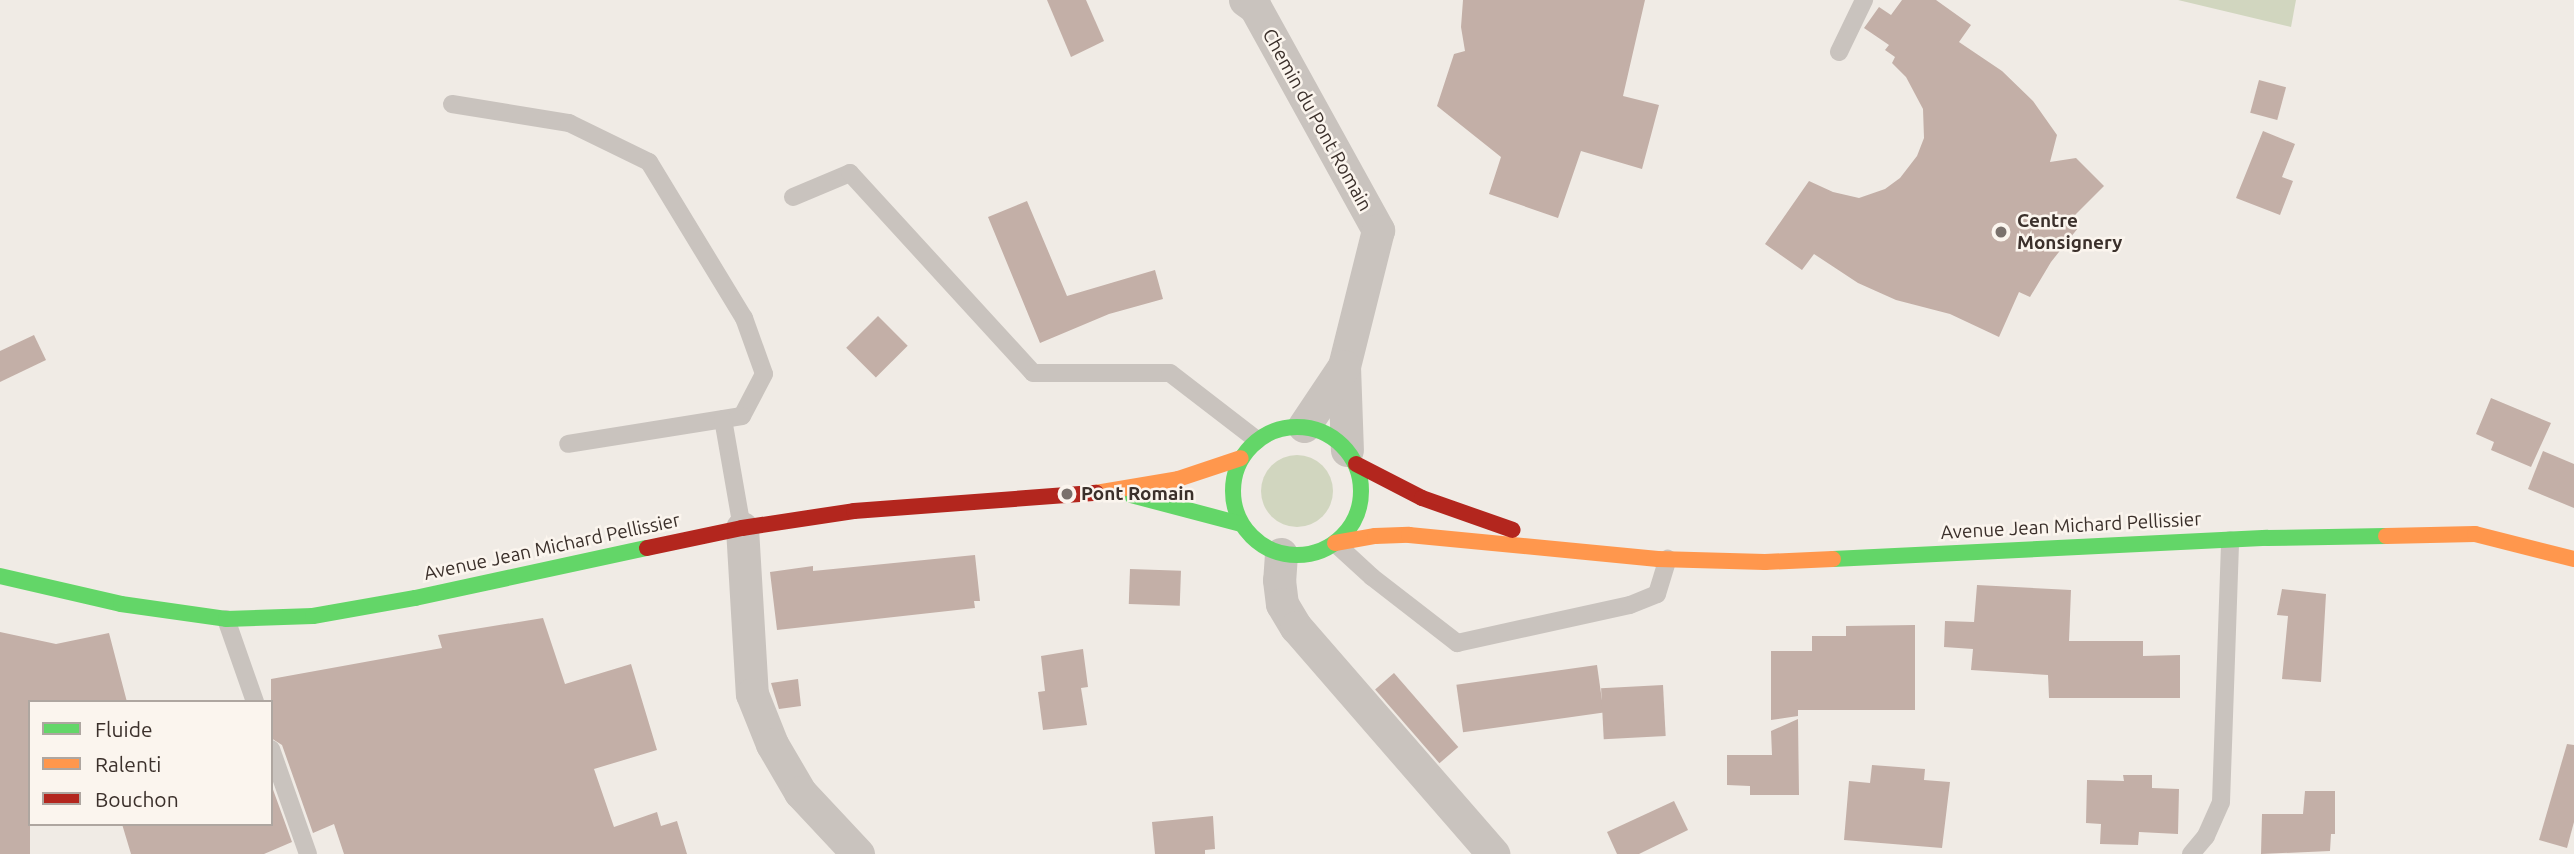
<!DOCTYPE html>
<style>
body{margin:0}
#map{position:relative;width:2574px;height:854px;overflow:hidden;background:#f0ebe5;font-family:Ubuntu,sans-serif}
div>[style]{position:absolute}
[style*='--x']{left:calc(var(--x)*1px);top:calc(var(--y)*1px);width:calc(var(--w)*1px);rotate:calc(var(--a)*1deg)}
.green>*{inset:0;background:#d1d6bf}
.round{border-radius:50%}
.building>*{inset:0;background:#c3afa7;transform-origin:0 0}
.lane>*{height:18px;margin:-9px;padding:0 9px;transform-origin:9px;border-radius:9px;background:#c9c3be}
.street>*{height:33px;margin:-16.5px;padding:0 16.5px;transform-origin:16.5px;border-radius:16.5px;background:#c9c3be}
.fast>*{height:16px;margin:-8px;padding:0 8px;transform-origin:8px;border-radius:8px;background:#63d668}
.fast>.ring{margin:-8px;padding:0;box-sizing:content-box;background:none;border:16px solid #63d668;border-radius:50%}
.slow>*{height:16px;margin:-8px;padding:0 8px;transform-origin:8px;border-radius:8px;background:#ff974d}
.jam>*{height:16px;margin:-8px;padding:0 8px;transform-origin:8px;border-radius:8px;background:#b3261e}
.dots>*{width:19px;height:19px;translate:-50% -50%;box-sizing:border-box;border:4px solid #fbf5ee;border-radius:50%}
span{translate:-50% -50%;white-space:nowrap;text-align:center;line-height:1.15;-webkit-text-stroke:5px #fbf5ee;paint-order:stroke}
.street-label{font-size:19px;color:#3b302b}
.poi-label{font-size:19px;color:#3b302b;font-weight:700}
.left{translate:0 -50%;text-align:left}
.legend{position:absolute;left:28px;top:700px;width:245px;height:126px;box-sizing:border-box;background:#fbf5ee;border:2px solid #aea6a0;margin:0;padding:9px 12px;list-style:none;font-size:21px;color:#3b302b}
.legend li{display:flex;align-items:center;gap:14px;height:35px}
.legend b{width:35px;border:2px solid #aea6a0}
</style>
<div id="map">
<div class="green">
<div style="clip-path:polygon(2178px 0,2296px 0,2291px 27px)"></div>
<div class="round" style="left:1261px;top:455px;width:72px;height:72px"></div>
</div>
<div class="building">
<div style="clip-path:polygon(1047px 0,1086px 0,1104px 41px,1071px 57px)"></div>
<div style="clip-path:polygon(1463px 0,1645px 0,1623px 96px,1659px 105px,1642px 169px,1581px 151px,1558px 218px,1489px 194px,1501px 157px,1437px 106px,1454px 54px,1465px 51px,1461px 27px)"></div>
<div style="clip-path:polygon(1902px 0,1936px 0,1971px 25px,1959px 42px,2002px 71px,2033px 101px,2057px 135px,2050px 162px,2076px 158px,2104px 186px,2070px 220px,2078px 228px,2051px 262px,2030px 297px,2019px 292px,1999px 337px,1950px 314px,1896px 300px,1858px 283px,1814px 254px,1802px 270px,1765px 244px,1809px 181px,1833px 192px,1859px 198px,1885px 189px,1900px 178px,1917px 156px,1924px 138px,1923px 109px,1906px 77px,1892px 63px,1895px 57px,1885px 50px,1889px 45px,1864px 28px,1879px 7px,1891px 15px)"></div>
<div style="left:2259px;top:80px;width:28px;height:34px;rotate:15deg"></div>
<div style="clip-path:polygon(2263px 131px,2295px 144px,2282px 177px,2293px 181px,2280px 215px,2236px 198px)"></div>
<div style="clip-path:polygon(1027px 201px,1067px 296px,1155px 270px,1163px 299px,1109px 314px,1040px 343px,988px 217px)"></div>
<div style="left:878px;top:316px;width:42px;height:45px;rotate:45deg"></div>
<div style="clip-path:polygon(34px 335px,46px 360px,0 382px,0 351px)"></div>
<div style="clip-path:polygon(2491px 398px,2551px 423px,2531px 467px,2491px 450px,2494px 442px,2476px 434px)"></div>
<div style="clip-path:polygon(2543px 451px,2574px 464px,2574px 508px,2528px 489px)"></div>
<div style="clip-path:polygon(975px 555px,980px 601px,974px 601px,975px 608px,777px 630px,770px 572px,813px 566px,813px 571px)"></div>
<div style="left:1130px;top:569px;width:51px;height:35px;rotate:2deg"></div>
<div style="clip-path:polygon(1977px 585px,2071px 590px,2069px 641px,2143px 641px,2143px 656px,2180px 655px,2180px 698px,2049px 698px,2048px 675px,1971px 670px,1973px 649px,1944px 647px,1945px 621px,1974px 622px)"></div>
<div style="clip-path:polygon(2282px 589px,2326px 594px,2321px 682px,2282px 679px,2288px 616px,2277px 615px)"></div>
<div style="clip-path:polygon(543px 618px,565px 684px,631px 664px,657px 750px,594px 769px,614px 827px,657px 812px,661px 826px,677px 821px,687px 854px,344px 854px,334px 824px,313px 833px,282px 745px,271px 738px,271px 679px,442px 648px,438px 635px)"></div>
<div style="clip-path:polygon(1915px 625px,1915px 710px,1798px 710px,1798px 716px,1771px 720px,1771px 651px,1812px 651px,1812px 636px,1846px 636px,1846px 626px)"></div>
<div style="clip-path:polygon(0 632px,56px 644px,109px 633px,127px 702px,30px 702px,30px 854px,0 854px)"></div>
<div style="clip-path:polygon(1083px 649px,1088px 687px,1081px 688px,1087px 725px,1043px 730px,1038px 692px,1045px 691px,1041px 656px)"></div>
<div style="left:1597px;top:665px;width:48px;height:142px;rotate:82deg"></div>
<div style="left:1394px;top:673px;width:98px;height:25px;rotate:49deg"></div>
<div style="clip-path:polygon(798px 679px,801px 706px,779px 709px,771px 683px)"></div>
<div style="left:1663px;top:685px;width:51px;height:62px;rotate:87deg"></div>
<div style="clip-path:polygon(1798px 719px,1799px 795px,1750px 795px,1750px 786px,1727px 785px,1727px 755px,1772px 755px,1771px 731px)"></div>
<div style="clip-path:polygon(2567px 744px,2574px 745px,2574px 822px,2567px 848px,2539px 840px)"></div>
<div style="clip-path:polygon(1872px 765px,1925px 769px,1924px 780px,1950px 782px,1942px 848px,1844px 840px,1849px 781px,1870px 783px)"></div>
<div style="clip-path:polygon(2123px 775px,2152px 775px,2152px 788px,2179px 789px,2178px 834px,2139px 832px,2138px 845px,2100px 844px,2101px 824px,2086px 823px,2087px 780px,2124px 781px)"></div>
<div style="clip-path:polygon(271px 784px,292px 842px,264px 854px,131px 854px,122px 824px,271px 824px)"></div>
<div style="clip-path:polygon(2305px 791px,2335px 791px,2335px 834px,2331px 834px,2330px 851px,2261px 854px,2262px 814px,2303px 814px)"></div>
<div style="clip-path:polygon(1674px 801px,1688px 830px,1639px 854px,1617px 854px,1607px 832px)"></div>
<div style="clip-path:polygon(1213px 816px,1215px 849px,1205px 850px,1205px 854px,1155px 854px,1152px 822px)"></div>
</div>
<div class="lane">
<div style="--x:1839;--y:52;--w:58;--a:-64.3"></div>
<div style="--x:452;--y:104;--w:119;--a:9.2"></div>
<div style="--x:569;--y:123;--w:89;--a:26"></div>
<div style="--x:649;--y:162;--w:183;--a:58.7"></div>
<div style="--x:744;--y:318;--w:59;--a:70.3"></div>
<div style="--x:764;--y:374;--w:47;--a:117.6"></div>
<div style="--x:742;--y:416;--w:176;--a:170.9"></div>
<div style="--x:793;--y:197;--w:62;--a:-22.8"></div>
<div style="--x:850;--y:173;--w:271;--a:47.5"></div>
<div style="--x:1033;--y:373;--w:137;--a:0"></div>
<div style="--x:1170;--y:373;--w:110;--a:37.6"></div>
<div style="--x:723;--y:419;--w:111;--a:80.1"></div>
<div style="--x:1336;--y:544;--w:49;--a:42.5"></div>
<div style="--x:1372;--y:577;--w:108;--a:37.8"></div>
<div style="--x:1457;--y:643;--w:177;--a:-12.4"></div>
<div style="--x:1630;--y:605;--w:29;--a:-22"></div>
<div style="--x:1657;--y:594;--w:37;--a:-73"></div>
<div style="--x:226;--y:619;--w:88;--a:70.7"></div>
<div style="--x:271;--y:749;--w:111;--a:70.6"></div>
<div style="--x:2191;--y:854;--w:23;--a:-50"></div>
<div style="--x:2206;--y:836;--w:37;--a:-66"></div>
<div style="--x:2221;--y:802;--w:262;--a:-88"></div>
</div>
<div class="street">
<div style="--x:1245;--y:0;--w:12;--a:35"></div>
<div style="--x:1255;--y:7;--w:255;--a:61.1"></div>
<div style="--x:1378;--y:230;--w:140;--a:104"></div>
<div style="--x:1344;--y:366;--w:84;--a:88"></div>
<div style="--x:1304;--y:426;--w:72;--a:-56.3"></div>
<div style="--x:742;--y:528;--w:166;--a:86.6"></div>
<div style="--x:752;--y:694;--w:54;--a:68.2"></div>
<div style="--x:772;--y:744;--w:56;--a:59.7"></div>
<div style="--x:800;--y:792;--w:85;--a:46.9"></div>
<div style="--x:1281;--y:554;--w:26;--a:94"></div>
<div style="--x:1279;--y:580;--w:24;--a:83"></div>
<div style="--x:1282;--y:604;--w:27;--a:59"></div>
<div style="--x:1296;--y:627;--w:301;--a:49"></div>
</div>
<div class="fast">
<div class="ring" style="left:1233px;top:427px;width:112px;height:112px"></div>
<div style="--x:1131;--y:495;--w:114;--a:14.8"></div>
<div style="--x:1833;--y:559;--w:435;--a:-2.8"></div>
<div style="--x:2267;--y:538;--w:119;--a:-1"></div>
<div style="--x:0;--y:576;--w:124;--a:13"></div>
<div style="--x:121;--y:604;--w:106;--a:8.1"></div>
<div style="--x:226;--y:619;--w:87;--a:-2"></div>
<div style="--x:313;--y:616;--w:104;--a:-10"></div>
<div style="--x:415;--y:598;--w:237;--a:-12.2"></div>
</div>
<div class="slow">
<div style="--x:1096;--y:493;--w:83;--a:-9.7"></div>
<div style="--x:1178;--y:479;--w:66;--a:-18.4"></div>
<div style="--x:2386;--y:536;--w:89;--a:-1.3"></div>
<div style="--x:2475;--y:534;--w:102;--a:14.2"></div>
<div style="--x:1335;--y:543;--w:41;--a:-9.9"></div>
<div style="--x:1375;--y:536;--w:34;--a:-2"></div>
<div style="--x:1409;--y:535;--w:250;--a:5.5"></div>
<div style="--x:1658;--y:559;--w:107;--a:1.6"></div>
<div style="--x:1765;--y:562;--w:68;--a:-2.5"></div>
</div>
<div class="jam">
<div style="--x:1356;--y:464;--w:74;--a:27.3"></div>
<div style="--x:1422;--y:498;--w:96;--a:19.4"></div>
<div style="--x:647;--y:548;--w:97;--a:-11.9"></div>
<div style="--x:742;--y:528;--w:113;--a:-8.6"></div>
<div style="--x:854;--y:511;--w:243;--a:-4.3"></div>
</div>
<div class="dots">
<div style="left:2001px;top:232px;background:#7a716c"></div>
<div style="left:1067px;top:494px;background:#7a716c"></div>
</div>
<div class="street-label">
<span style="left:1317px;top:120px;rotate:61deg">Chemin du Pont Romain</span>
<span style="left:2071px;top:526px;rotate:-3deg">Avenue Jean Michard Pellissier</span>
<span style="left:552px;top:547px;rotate:-12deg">Avenue Jean Michard Pellissier</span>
</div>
<div class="poi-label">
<span class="left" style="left:2017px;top:232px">Centre<br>Monsignery</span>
<span class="left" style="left:1081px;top:494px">Pont Romain</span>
</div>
<ul class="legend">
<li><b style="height:9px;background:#63d668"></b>Fluide</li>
<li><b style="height:9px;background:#ff974d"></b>Ralenti</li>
<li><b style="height:9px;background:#b3261e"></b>Bouchon</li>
</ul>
</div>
